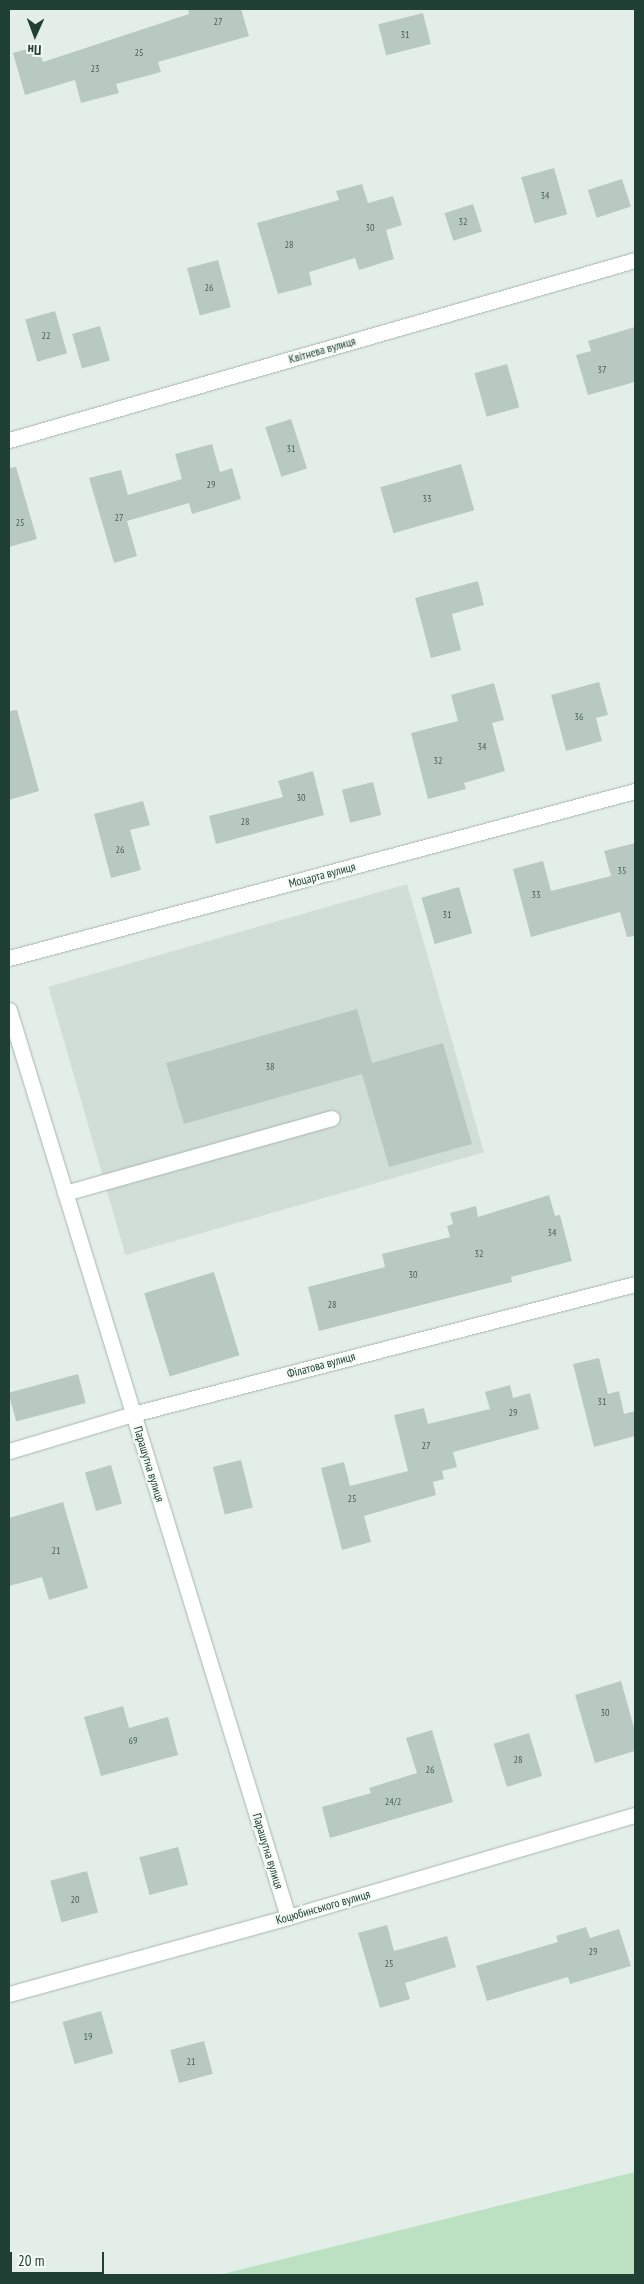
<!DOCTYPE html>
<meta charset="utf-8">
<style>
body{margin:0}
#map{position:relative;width:644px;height:2284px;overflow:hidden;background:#e3eee8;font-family:"PT Sans Narrow",sans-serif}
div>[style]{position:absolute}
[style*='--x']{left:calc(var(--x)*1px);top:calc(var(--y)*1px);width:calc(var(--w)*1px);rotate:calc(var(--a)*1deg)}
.built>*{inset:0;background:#d1ded7;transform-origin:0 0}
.green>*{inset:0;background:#bbe0c2}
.building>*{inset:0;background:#b8c9c1;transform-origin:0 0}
.roads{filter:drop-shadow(0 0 1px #a5b6af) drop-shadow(0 0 1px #a5b6af)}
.lane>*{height:15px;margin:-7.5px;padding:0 7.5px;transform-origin:7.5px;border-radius:7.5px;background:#fff}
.street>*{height:15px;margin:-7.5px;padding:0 7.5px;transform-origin:7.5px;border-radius:7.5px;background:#fff}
.secondary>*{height:15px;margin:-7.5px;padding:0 7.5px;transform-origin:7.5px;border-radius:7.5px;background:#fff}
span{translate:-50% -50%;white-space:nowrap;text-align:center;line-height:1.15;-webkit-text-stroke:4px #f4faf6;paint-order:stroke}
.number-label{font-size:10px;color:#476258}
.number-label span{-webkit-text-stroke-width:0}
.street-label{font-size:12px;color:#214035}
.frame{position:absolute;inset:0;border:10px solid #214035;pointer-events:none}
.north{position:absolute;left:10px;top:10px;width:50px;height:50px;-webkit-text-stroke:4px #f4faf6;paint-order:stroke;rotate:182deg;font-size:14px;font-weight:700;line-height:20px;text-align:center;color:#214035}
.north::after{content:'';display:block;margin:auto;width:18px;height:22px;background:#214035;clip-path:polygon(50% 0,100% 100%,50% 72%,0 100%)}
.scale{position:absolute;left:10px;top:2252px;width:94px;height:22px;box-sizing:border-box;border:2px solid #214035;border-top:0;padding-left:6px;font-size:15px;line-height:18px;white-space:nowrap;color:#214035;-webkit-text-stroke:4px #f4faf6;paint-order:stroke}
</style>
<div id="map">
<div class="built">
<div style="left:407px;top:884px;width:279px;height:373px;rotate:74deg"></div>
</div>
<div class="green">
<div style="clip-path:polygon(635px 2172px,635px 2275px,219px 2275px)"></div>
</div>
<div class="building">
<div style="clip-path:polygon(188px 9px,241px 9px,249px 36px,158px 62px,161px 72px,116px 84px,119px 93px,81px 103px,75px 80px,25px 95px,13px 53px,38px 46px,43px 62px,189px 14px)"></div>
<div style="left:423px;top:13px;width:32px;height:46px;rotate:76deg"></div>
<div style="left:554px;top:168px;width:48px;height:34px;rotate:74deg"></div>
<div style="left:622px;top:179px;width:29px;height:36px;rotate:72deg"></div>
<div style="clip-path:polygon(362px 184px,368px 203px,393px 196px,402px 225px,386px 230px,394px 259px,359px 270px,355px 258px,309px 272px,312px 285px,278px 294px,257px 223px,339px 200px,336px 191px)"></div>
<div style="left:473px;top:204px;width:29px;height:30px;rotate:72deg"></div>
<div style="left:218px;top:260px;width:49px;height:32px;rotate:75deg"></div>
<div style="left:55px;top:311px;width:44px;height:31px;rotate:74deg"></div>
<div style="left:100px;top:326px;width:36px;height:29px;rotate:74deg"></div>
<div style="clip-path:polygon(635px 327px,635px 382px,588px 395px,576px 355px,591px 351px,588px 341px)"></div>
<div style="left:507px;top:364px;width:45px;height:34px;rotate:74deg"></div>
<div style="left:291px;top:419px;width:52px;height:27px;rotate:72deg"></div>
<div style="clip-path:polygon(212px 444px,220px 472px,232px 468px,241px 499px,192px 514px,189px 503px,127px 521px,137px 556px,114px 563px,89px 478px,121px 470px,128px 495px,182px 479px,175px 454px)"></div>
<div style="left:461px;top:464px;width:48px;height:84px;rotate:74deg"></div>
<div style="clip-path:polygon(16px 467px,37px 539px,9px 547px,9px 468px)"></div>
<div style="clip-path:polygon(478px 581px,484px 605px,452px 614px,461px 650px,431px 658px,415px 598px)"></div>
<div style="clip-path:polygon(599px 682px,608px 715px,596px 718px,602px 741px,566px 751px,551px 695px)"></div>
<div style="clip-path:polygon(494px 683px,504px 720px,492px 723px,505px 771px,464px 783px,466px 789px,428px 799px,411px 733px,458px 721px,451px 695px)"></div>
<div style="clip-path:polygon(17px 710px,39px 791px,9px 800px,9px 711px)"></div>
<div style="clip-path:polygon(313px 771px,324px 815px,216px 844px,209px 816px,283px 797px,278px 781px)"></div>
<div style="left:373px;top:782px;width:34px;height:32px;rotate:76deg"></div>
<div style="clip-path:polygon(143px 801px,150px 825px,130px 830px,141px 870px,111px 878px,94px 814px)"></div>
<div style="clip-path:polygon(635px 843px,635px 936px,627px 937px,620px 912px,531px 937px,513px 869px,543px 861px,551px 891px,611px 876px,604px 851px)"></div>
<div style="left:459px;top:887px;width:48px;height:39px;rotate:74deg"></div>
<div style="clip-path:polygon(357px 1009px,372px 1063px,443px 1043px,472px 1144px,389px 1167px,362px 1074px,184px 1124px,166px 1063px)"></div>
<div style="clip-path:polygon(549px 1195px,555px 1216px,560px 1215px,572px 1261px,511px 1277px,512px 1282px,319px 1331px,308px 1287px,385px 1267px,382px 1254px,450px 1237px,447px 1226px,453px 1224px,450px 1213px,476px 1206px,478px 1217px)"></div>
<div style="left:214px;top:1272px;width:87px;height:73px;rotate:73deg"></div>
<div style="clip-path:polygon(599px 1358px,608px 1394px,619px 1391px,624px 1414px,635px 1411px,635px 1436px,594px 1447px,573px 1364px)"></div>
<div style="left:78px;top:1374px;width:30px;height:72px;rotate:75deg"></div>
<div style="clip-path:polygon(510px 1385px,513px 1398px,530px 1393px,539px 1429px,453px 1452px,457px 1467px,442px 1471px,444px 1479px,433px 1482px,436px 1495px,364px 1516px,371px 1542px,342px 1550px,321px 1468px,344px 1462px,350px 1486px,408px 1471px,394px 1415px,424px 1408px,428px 1424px,490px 1409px,485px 1392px)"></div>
<div style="left:241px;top:1460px;width:49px;height:29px;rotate:76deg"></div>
<div style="left:111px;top:1465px;width:40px;height:27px;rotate:74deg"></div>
<div style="clip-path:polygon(63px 1502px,88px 1588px,49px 1600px,42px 1577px,9px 1586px,9px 1518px)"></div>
<div style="clip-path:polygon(621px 1681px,635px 1731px,635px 1751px,595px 1763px,575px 1695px)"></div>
<div style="clip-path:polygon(123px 1706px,129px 1728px,168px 1717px,178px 1755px,101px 1776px,84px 1717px)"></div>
<div style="clip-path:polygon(432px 1730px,453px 1802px,330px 1838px,322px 1807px,371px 1793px,369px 1788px,417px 1773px,406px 1738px)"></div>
<div style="left:529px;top:1733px;width:45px;height:37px;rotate:73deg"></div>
<div style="left:178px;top:1847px;width:39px;height:40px;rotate:75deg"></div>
<div style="left:87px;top:1871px;width:43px;height:38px;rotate:75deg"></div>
<div style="clip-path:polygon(387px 1925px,394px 1951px,447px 1936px,456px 1967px,405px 1983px,410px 1999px,380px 2008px,358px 1933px)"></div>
<div style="clip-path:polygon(586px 1927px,590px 1938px,619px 1929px,631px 1966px,570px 1984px,568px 1977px,487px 2001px,476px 1966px,558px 1942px,556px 1936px)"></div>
<div style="left:101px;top:2011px;width:44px;height:40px;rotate:74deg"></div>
<div style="left:204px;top:2041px;width:34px;height:35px;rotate:75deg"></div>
</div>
<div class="roads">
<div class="lane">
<div style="--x:65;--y:1193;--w:277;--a:-15.7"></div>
</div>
<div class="street">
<div style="--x:9;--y:958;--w:648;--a:-14.94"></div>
<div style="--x:9;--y:1010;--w:949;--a:72.9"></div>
<div style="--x:9;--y:1451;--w:129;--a:-16.6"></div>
<div style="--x:133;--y:1414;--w:519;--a:-14.52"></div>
<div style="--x:9;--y:1994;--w:289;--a:-15.4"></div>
<div style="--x:288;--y:1917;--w:362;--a:-16.4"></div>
</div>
<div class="secondary">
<div style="--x:9;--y:440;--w:651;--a:-16.04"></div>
</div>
</div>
<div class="number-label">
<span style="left:218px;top:22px">27</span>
<span style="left:405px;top:35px">31</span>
<span style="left:139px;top:53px">25</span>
<span style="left:95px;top:69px">23</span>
<span style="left:545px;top:196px">34</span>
<span style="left:463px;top:222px">32</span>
<span style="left:370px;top:228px">30</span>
<span style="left:289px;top:245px">28</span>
<span style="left:209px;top:288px">26</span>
<span style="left:46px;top:336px">22</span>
<span style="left:602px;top:370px">37</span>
<span style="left:291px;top:449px">31</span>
<span style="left:211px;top:485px">29</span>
<span style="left:427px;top:499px">33</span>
<span style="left:119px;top:518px">27</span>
<span style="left:20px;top:523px">25</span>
<span style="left:579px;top:717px">36</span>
<span style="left:482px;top:747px">34</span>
<span style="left:438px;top:761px">32</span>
<span style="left:301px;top:798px">30</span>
<span style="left:245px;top:822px">28</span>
<span style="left:120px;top:850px">26</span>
<span style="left:622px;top:871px">35</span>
<span style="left:536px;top:895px">33</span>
<span style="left:447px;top:915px">31</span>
<span style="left:270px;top:1067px">38</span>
<span style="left:552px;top:1233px">34</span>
<span style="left:479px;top:1254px">32</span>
<span style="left:413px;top:1275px">30</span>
<span style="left:332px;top:1305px">28</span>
<span style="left:602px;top:1402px">31</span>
<span style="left:513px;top:1413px">29</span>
<span style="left:426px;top:1446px">27</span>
<span style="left:352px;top:1499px">25</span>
<span style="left:56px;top:1551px">21</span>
<span style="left:605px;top:1713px">30</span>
<span style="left:133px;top:1741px">69</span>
<span style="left:518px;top:1760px">28</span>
<span style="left:430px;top:1770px">26</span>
<span style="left:393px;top:1802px">24/2</span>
<span style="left:75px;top:1900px">20</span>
<span style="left:593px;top:1952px">29</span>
<span style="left:389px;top:1964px">25</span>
<span style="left:88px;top:2037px">19</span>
<span style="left:191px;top:2062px">21</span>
</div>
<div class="street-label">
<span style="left:322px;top:350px;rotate:-16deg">Квітнева вулиця</span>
<span style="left:322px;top:875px;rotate:-15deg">Моцарта вулиця</span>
<span style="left:321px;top:1365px;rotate:-15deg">Філатова вулиця</span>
<span style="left:149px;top:1464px;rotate:73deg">Парашутна вулиця</span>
<span style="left:268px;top:1851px;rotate:73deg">Парашутна вулиця</span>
<span style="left:323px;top:1907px;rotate:-16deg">Коцюбинського вулиця</span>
</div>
<div class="frame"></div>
<div class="north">Пн</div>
<div class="scale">20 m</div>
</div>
